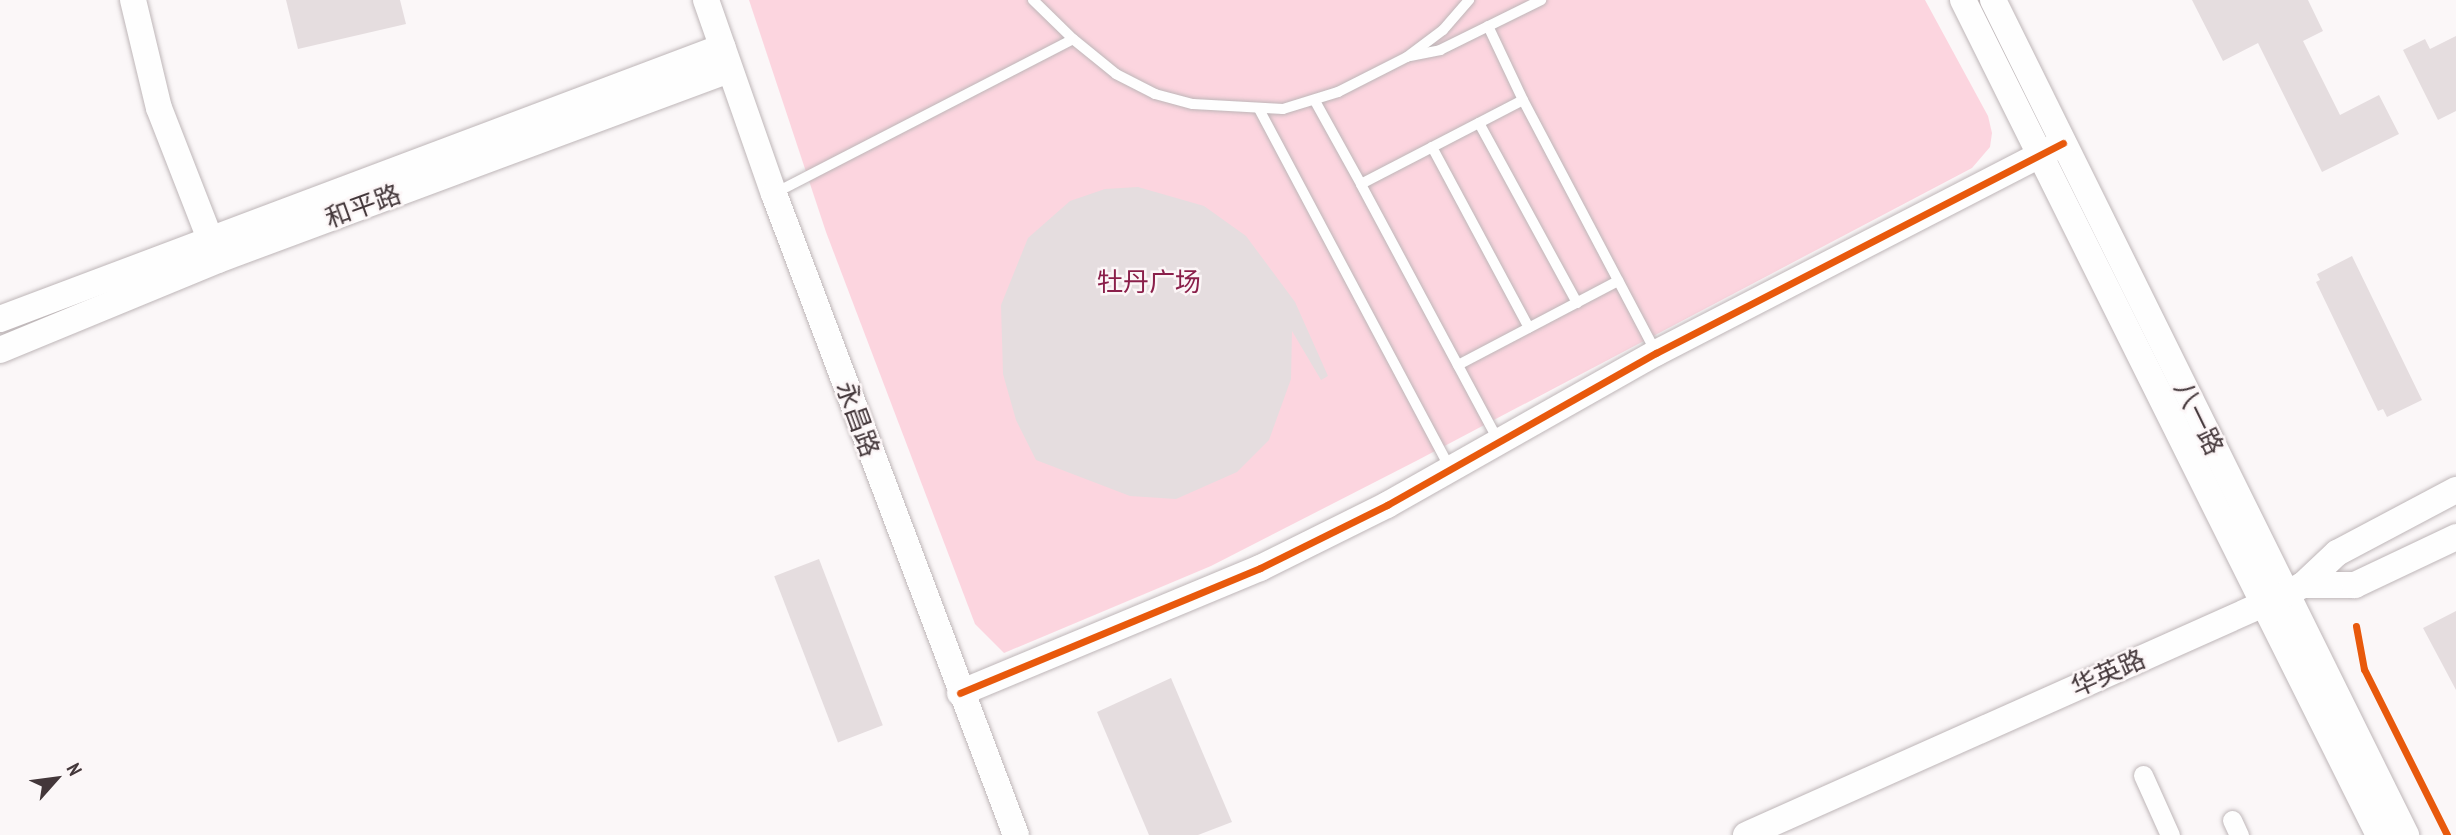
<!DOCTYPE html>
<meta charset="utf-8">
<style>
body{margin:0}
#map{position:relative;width:2456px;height:835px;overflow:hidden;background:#fbf7f8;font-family:"PT Sans Narrow","Noto Sans SC",sans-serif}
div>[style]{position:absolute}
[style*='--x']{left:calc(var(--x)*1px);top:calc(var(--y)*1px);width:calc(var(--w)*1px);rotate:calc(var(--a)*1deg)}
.green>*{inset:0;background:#fcd5df}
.building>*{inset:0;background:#e5dddf;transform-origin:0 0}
.roads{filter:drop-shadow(0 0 2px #beb6b8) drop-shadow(0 0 2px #beb6b8)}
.lane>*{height:10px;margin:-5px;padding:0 5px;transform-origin:5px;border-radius:5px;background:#fefefe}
.street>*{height:19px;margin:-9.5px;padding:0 9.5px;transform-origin:9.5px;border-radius:9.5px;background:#fefefe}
.secondary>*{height:26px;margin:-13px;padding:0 13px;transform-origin:13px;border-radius:13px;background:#fefefe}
.cycleway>*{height:7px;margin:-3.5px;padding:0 3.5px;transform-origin:3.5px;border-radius:3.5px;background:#e8590c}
span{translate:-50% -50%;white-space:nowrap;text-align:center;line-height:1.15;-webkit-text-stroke:5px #fcf6f7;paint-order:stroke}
.street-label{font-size:26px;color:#43373a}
.park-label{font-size:26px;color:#8a1f4a}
.north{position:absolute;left:21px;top:744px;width:70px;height:70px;-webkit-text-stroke:5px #fcf6f7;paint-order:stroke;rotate:62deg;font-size:19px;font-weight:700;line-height:28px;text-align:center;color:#43373a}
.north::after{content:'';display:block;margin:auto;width:24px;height:32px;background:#43373a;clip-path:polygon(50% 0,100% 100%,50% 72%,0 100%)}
</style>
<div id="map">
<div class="green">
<div style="clip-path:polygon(749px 0,1925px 0,1988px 116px,1992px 133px,1990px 147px,1972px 168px,1418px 460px,1211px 566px,1004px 653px,975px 624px,826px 232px)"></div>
</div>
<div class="building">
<div style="clip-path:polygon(286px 0,400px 0,406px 24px,298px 49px)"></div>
<div style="clip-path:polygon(2192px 0,2308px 0,2323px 31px,2303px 41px,2340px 115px,2379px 95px,2399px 134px,2322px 172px,2258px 43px,2223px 61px)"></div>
<div style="clip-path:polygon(2456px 36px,2456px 111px,2438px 120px,2403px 50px,2425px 39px,2430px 49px)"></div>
<div style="clip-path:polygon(1138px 187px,1204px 206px,1246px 236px,1295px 302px,1328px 376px,1321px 380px,1292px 331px,1291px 379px,1269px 440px,1237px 472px,1176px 499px,1130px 496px,1036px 460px,1016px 420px,1003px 374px,1001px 305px,1028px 238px,1070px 201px,1105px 189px)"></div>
<div style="clip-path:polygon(2352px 256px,2422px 400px,2387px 417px,2383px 409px,2378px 411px,2316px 282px,2320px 280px,2317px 274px)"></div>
<div style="left:819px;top:559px;width:178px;height:48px;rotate:69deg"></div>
<div style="clip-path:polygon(2456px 611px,2456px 690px,2423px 628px)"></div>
<div style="clip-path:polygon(1171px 678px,1232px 822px,1198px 835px,1149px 835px,1097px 712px)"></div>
</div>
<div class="roads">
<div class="lane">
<div style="--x:1488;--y:26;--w:82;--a:64.7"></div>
<div style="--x:1073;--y:39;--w:55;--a:39.1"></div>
<div style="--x:1116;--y:74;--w:44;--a:27.1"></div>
<div style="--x:1155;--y:94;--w:39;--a:15"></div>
<div style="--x:1193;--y:104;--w:90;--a:3.2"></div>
<div style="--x:1283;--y:109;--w:58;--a:-17.2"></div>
<div style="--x:1338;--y:92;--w:77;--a:-26.9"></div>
<div style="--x:1407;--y:57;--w:45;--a:-36.9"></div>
<div style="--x:1443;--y:30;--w:40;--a:-49"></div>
<div style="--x:1410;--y:56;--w:31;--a:-11"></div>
<div style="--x:1440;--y:50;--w:113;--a:-26.3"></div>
<div style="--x:1315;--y:101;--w:95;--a:61"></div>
<div style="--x:1259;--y:109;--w:405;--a:62"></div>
<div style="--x:1479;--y:123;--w:205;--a:61.4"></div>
<div style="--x:1432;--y:147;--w:205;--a:61.8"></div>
<div style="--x:775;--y:193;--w:335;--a:-27.3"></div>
<div style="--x:1073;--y:39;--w:56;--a:-135.7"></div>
<div style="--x:1458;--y:365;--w:181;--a:-27.7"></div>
<div style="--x:1498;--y:440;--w:290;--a:-118.2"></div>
<div style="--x:1361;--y:184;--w:182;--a:-27.4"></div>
<div style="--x:1523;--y:100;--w:285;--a:62.2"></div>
</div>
<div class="street">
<div style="--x:2143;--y:775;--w:66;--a:65.8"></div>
<div style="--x:2232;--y:820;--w:17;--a:65"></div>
</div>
<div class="secondary">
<div style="--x:133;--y:0;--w:111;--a:76.5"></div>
<div style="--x:159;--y:108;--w:157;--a:68.7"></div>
<div style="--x:706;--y:0;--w:206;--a:70.7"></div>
<div style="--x:774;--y:194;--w:685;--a:69.32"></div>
<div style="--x:1963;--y:0;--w:933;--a:63.52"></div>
<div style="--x:1993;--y:0;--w:932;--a:63.68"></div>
<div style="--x:0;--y:319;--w:772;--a:-20.64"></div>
<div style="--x:0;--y:350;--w:236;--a:-22.4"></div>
<div style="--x:218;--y:260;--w:545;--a:-20.4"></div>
<div style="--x:2303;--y:585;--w:52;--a:0"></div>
<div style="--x:2355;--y:585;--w:112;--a:-25.4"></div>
<div style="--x:960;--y:693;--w:325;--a:-22.6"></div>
<div style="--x:1260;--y:568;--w:142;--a:-26.4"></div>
<div style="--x:1387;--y:505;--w:309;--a:-29.5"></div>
<div style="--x:1656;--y:353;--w:458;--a:-27.3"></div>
<div style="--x:1746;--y:835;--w:591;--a:-24.05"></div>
<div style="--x:2286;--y:594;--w:19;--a:-28"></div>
<div style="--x:2303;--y:585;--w:47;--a:-43.3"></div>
<div style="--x:2337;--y:553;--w:135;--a:-27.9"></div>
</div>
</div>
<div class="cycleway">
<div style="--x:2356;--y:626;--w:44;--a:79.5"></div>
<div style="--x:2364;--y:669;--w:186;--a:63.4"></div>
<div style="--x:960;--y:693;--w:325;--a:-22.6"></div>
<div style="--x:1260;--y:568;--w:142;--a:-26.4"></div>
<div style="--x:1387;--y:505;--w:309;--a:-29.5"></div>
<div style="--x:1656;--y:353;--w:458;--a:-27.3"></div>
</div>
<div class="street-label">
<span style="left:363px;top:206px;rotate:-20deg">和平路</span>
<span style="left:2199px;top:418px;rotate:64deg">八一路</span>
<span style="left:858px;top:419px;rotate:70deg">永昌路</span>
<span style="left:2108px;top:673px;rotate:-24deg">华英路</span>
</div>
<div class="park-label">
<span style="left:1149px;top:282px">牡丹广场</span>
</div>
<div class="north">N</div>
</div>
